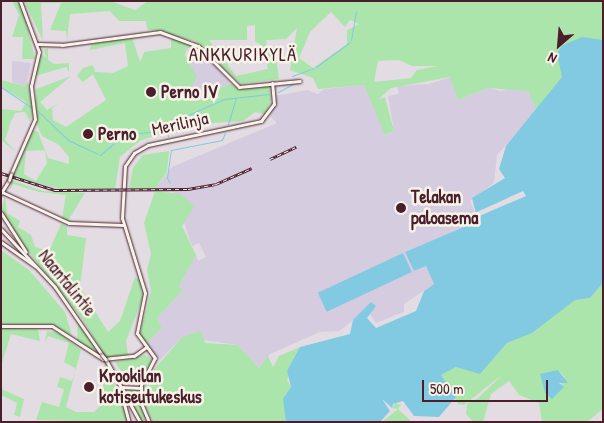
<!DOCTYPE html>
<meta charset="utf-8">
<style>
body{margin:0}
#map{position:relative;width:604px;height:423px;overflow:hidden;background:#e4dce3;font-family:"Patrick Hand",sans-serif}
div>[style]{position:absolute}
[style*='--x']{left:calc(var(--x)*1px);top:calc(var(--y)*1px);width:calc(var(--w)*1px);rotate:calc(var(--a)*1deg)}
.built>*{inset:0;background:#d6cce0}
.green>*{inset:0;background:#abe5ab}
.water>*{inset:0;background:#81cae1;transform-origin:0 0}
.pier>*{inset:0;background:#e4dce3}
.stream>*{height:1px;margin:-0.5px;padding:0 0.5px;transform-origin:0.5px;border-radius:0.5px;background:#81cae1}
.roads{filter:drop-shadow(0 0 1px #4a1f2b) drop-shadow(0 0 1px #4a1f2b)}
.secondary>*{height:3px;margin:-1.5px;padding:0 1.5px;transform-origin:1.5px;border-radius:1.5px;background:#f7f3e8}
.rail>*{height:3px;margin-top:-1.5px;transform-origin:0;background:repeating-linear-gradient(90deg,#f7f3e8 0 4px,#4a1f2b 0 8px);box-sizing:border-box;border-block:1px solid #4a1f2b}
.bridges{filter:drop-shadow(0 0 1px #4a1f2b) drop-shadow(0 0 1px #4a1f2b)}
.secondary-bridge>*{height:3px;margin:-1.5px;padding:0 1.5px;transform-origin:1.5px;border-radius:1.5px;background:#f7f3e8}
.dots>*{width:14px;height:14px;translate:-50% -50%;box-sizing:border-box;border:2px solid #f7f3e8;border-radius:50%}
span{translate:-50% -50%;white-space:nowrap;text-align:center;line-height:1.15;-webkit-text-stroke:5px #f7f3e8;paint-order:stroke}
.poi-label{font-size:18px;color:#4a1f2b;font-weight:700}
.left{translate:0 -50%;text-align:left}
.street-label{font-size:18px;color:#4a1f2b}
.neighbourhood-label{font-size:19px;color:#4a1f2b;letter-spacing:1px}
.frame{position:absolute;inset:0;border:2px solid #4a1f2b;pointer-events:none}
.north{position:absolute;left:534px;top:20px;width:50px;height:50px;-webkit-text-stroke:4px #f7f3e8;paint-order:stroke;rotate:207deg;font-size:14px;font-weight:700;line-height:20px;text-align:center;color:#4a1f2b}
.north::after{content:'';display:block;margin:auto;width:18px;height:22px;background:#4a1f2b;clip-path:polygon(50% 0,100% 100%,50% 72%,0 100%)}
.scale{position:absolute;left:422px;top:380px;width:126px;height:22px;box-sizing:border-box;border:2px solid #4a1f2b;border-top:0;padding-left:6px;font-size:15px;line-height:18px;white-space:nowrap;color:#4a1f2b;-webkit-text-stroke:4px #f7f3e8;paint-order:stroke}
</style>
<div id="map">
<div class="built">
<div style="clip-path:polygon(187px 48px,208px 57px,230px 84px,186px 103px,191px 73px)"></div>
<div style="clip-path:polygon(12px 61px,31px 63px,26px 86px,12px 82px)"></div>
<div style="clip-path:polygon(451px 77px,458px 100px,488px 88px,501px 91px,514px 87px,528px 91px,538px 111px,497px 155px,494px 183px,470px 201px,479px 221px,405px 252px,414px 271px,426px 266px,434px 284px,404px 304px,404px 312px,376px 323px,367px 310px,339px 331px,320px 332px,270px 354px,259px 368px,238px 345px,182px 337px,160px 360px,145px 345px,162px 327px,157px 318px,183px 290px,179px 286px,196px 255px,198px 261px,206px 257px,199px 243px,192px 246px,174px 192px,52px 192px,1px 174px,62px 189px,155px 189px,172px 167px,277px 123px,270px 116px,275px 96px,308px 90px,318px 94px,324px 89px,364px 85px,386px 135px,394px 131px,388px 96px,399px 94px,397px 86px,429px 84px)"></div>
</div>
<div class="green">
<div style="clip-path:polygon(12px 1px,18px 1px,23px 10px,35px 59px,22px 59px,23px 37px,12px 37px,19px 15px)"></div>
<div style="clip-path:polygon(evenodd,24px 1px,110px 1px,135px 10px,148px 1px,603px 1px,603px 44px,567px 76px,549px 102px,522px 125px,537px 111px,528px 91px,488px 88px,458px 100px,450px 77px,391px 88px,379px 99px,385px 97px,394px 131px,385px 135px,364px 85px,318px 89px,313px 78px,290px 70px,297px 28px,286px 39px,266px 40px,267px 49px,255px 41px,255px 25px,247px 26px,247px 40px,209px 40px,236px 76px,268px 69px,265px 50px,275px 51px,279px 79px,241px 84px,195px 41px,147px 29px,146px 21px,119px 21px,110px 11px,70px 14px,67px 41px,66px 31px,50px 30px,61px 3px,41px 3px,43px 41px,24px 1px,331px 12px,345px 27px,350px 20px,359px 24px,347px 30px,347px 44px,313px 68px,299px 58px,310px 32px,331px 12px,24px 1px,399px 60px,412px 66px,438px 66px,417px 70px,411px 78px,374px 82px,378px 61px,399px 60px)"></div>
<div style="clip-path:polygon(evenodd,171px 36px,195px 46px,220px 67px,194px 47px,187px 48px,185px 55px,197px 77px,186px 96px,191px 101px,219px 98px,216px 90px,230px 84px,239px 89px,270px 85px,271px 101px,265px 114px,255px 112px,243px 121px,199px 124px,141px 140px,120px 157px,115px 189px,62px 189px,13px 177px,33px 130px,38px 132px,48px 158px,69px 164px,69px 157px,59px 145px,42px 136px,36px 122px,36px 89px,71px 76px,40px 102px,47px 110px,60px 102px,52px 108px,53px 120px,66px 127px,106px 100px,93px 74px,83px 82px,77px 76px,83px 68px,93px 65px,95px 72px,113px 73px,128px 66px,125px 43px,90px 50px,91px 44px,132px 37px,140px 62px,144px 52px,171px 48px,171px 36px,45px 150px,47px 163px,36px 181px,24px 174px,26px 151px,45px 150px)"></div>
<div style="clip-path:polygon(48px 48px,48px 60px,54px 64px,69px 63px,69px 72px,66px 67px,35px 76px,41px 54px,46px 58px,44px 50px)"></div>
<div style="clip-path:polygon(1px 80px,25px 86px,27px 81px,33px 107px,30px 122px,25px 112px,15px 113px,11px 121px,5px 140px,16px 152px,1px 140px,1px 109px,21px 111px,26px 102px,1px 87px)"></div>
<div style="clip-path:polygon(169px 151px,167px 172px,155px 189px,129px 189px,133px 168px,143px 155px)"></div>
<div style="clip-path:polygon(11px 180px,43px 191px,85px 193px,68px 221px,62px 219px,66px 195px,39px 192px,13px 184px,10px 190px)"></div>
<div style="clip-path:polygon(155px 191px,181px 194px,194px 207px,182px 226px,196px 255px,179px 286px,183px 290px,157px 318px,162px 327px,145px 345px,140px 334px,151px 291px,147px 270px,151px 254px,144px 223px)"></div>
<div style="clip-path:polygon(5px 196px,7px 213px,20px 221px,18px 227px,31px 235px,35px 247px,49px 251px,61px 224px,67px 226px,67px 235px,86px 238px,80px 287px,108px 332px,120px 321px,135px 277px,140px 280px,143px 298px,126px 341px,128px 355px,106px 358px,83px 320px,23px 245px,1px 211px)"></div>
<div style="clip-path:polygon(1px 250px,29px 270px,65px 312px,72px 336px,49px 324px,1px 324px)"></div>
<div style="clip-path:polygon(evenodd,603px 283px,603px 409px,587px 422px,542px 422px,539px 403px,519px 395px,509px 381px,491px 394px,483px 422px,473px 422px,466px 414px,467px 404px,478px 398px,503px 374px,464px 405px,458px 404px,441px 375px,456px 367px,480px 373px,507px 343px,575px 300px,590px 298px,603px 283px,558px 370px,564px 376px,558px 394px,544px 385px,544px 377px,558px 370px)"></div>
<div style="clip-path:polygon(78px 321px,102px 358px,77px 340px)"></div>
<div style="clip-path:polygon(1px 328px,38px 329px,40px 341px,11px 334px,1px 366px)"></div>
<div style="clip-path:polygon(47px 331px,59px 333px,81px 350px,66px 407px,76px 412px,94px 412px,102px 404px,105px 362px,129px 422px,36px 420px,42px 402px,59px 407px,64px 389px,57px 387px,60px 377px,72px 381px,76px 369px,64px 362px,69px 343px,48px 336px,45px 342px)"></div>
<div style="clip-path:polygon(201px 331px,205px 343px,238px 345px,259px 368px,268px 356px,273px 367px,279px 356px,300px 347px,287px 380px,291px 387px,286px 422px,153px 422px,144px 403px,146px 379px,182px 337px)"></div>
<div style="clip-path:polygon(145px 355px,152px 359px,140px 384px,127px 381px,115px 362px)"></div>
<div style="clip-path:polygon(1px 389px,24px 399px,20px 417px,14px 415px,17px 403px,1px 395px)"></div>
<div style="clip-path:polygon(126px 389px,137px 390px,148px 422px,141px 422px)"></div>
<div style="clip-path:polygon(395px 403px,401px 405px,398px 409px,412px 422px,382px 422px,398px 409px,392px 408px)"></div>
</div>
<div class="water">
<div style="clip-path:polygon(582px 37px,603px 40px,603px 283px,590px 298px,575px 300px,532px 333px,507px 343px,480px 374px,456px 367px,441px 375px,456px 397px,439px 417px,414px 416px,403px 401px,393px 404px,392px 408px,382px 399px,390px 411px,380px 422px,286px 422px,283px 399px,291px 387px,287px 371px,300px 347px,350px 334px,353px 320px,371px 302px,376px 306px,367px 318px,376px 328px,416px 311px,424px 291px,434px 284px,426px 266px,414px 271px,405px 252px,478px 221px,472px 198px,505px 178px,499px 169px,506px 146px,562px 77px,557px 53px,563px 45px)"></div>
<div style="left:403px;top:253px;width:21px;height:94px;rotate:65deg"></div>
<div style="clip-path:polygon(558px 370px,568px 383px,559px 383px,564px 387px,552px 399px,545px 393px,540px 374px)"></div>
</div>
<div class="pier">
<div style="clip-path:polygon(523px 191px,526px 196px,477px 217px,477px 212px)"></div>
</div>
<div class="stream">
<div style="--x:351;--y:40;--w:29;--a:-80"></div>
<div style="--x:316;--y:67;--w:42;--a:-36.3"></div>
<div style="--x:292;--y:76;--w:23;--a:-20"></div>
<div style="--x:1;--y:87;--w:36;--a:34"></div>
<div style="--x:278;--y:92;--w:17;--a:-28"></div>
<div style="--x:38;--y:111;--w:42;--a:44"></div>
<div style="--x:68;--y:140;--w:33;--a:25"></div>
<div style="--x:182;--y:117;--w:12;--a:81"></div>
<div style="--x:228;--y:124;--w:27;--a:-73"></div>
<div style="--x:167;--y:126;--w:11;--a:85"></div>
<div style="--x:100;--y:155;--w:31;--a:-40"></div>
<div style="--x:124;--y:135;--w:26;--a:-7"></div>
<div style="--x:150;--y:132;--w:81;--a:-24"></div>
<div style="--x:224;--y:99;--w:45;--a:-6.3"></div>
<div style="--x:170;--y:183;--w:6;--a:-121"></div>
<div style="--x:167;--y:178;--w:28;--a:-82"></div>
<div style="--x:171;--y:150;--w:52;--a:-11.1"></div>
<div style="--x:222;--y:140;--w:8;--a:-67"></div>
</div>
<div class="roads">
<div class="secondary">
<div style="--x:38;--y:44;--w:24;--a:2"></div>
<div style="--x:62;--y:45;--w:99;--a:-7.6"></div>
<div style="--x:160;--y:32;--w:40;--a:20.2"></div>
<div style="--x:198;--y:46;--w:58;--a:45"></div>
<div style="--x:239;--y:87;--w:61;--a:-5.6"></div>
<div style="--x:11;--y:174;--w:60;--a:-66.4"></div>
<div style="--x:35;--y:119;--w:33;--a:-97"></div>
<div style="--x:31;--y:86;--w:35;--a:-77"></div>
<div style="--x:39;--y:52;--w:54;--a:-110.4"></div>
<div style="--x:2;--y:192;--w:74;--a:24.8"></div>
<div style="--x:69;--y:223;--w:54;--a:2.1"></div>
<div style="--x:1;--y:193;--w:15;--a:-58"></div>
<div style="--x:1;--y:213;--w:46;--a:57.3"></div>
<div style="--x:1;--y:229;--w:79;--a:47"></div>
<div style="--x:55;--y:287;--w:83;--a:55.3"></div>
<div style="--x:1;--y:242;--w:42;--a:35.2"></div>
<div style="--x:1;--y:326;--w:51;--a:0"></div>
<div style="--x:52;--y:326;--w:61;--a:32.9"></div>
<div style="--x:103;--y:359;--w:31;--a:-6"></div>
<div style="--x:134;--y:356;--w:14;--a:-36"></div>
<div style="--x:106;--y:360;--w:71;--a:61.3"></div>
<div style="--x:121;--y:387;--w:20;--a:3"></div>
<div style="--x:120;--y:389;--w:34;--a:75"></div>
<div style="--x:149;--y:422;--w:21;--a:-113"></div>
<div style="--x:141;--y:403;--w:18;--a:-90"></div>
<div style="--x:141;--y:385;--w:30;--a:-63"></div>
<div style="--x:155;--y:358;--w:31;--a:-126"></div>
<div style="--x:137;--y:333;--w:41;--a:-78.7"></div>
<div style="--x:145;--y:293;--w:78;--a:-107"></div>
<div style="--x:122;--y:218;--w:52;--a:-86.7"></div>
<div style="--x:125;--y:166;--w:16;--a:-55"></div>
<div style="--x:134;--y:153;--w:16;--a:-30"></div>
<div style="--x:148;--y:145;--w:116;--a:-12"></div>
<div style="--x:261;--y:121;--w:21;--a:-53"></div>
<div style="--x:274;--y:104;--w:21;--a:-95"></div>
</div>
</div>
<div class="rail">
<div style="--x:270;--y:159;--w:29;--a:-25"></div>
<div style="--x:1;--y:173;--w:57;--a:17.5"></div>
<div style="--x:55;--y:190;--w:133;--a:-0.4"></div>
<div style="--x:188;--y:189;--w:28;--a:-10"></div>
<div style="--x:216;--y:184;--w:39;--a:-24"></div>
</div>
<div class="bridges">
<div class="secondary-bridge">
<div style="--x:9;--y:180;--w:6;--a:-72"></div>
<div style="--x:102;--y:355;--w:6;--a:51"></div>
</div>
</div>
<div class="dots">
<div style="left:151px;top:92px;background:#4a1f2b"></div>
<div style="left:88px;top:134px;background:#4a1f2b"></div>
<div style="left:401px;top:208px;background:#4a1f2b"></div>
<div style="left:89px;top:387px;background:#4a1f2b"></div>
</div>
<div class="poi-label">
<span class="left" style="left:161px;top:92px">Perno IV</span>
<span class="left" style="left:98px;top:134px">Perno</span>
<span class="left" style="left:411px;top:208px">Telakan<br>paloasema</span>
<span class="left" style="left:99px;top:387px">Krookilan<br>kotiseutukeskus</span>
</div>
<div class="street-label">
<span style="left:180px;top:124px;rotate:-12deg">Merilinja</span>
<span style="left:67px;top:283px;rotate:51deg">Naantalintie</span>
</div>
<div class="neighbourhood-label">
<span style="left:243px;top:55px">ANKKURIKYLÄ</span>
</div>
<div class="frame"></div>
<div class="north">N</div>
<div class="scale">500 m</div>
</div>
